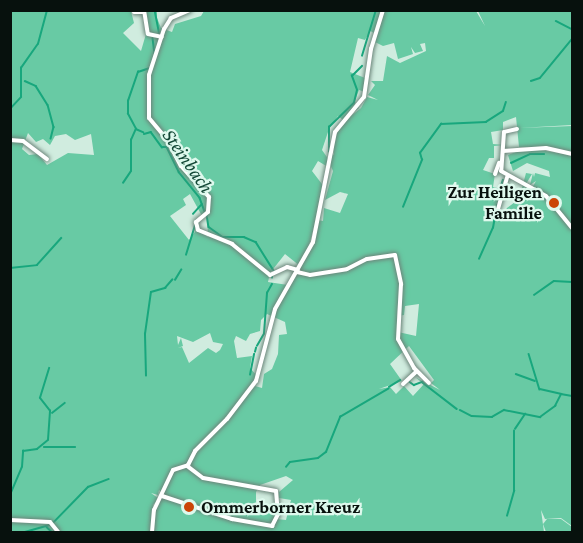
<!DOCTYPE html>
<style>
body{margin:0}
#map{position:relative;width:583px;height:543px;overflow:hidden;background:#d0ecdf;font-family:"Crimson Pro",serif}
div>[style]{position:absolute}
[style*='--x']{left:calc(var(--x)*1px);top:calc(var(--y)*1px);width:calc(var(--w)*1px);rotate:calc(var(--a)*1deg)}
.green>*{inset:0;background:#68caa4}
.stream>*{height:1.5px;margin:-0.75px;padding:0 0.75px;transform-origin:0.75px;border-radius:0.75px;background:#18a77d}
.roads{filter:drop-shadow(0 0 2px #6c857a) drop-shadow(0 0 2px #6c857a)}
.minor>*{height:4px;margin:-2px;padding:0 2px;transform-origin:2px;border-radius:2px;background:#fff}
.dots>*{width:16px;height:16px;translate:-50% -50%;box-sizing:border-box;border:3px solid #def9ed;border-radius:50%}
span{translate:-50% -50%;white-space:nowrap;text-align:center;line-height:1.15;-webkit-text-stroke:4.5px #def9ed;paint-order:stroke}
.poi-label{font-size:18px;color:#07110d;font-weight:700}
.right{translate:-100% -50%;text-align:right}
.left{translate:0 -50%;text-align:left}
.water-label{font-size:20px;color:#134836;font-style:italic}
.frame{position:absolute;inset:0;border:12px solid #07110d;pointer-events:none}
</style>
<div id="map">
<div class="green">
<div style="clip-path:polygon(evenodd,382px 10px,476px 11px,485px 26px,478px 11px,572px 11px,572px 125px,519px 128px,572px 126px,572px 154px,539px 147px,519px 147px,516px 117px,503px 122px,503px 130px,491px 132px,493px 144px,504px 145px,494px 146px,494px 158px,489px 158px,483px 170px,495px 174px,493px 187px,505px 190px,499px 209px,503px 211px,519px 199px,526px 173px,532px 174px,526px 184px,532px 188px,536px 181px,530px 185px,533px 173px,534px 177px,535px 173px,550px 177px,549px 171px,527px 163px,513px 171px,508px 155px,526px 148px,572px 155px,572px 227px,569px 224px,572px 229px,572px 526px,561px 518px,545px 519px,541px 510px,544px 532px,153px 532px,154px 511px,162px 497px,193px 506px,163px 496px,173px 471px,162px 493px,159px 490px,158px 495px,151px 493px,158px 498px,161px 496px,153px 505px,152px 532px,60px 532px,53px 530px,51px 521px,11px 519px,11px 11px,131px 11px,134px 23px,123px 33px,141px 51px,146px 34px,143px 11px,170px 11px,157px 11px,157px 18px,161px 28px,172px 32px,175px 24px,201px 16px,204px 11px,382px 10px,382px 19px,375px 42px,383px 46px,394px 43px,398px 59px,413px 54px,411px 47px,415px 53px,423px 51px,420px 44px,425px 43px,426px 51px,400px 63px,387px 56px,383px 81px,371px 81px,375px 85px,368px 95px,378px 100px,367px 97px,361px 108px,341px 124px,333px 143px,334px 155px,331px 153px,329px 160px,322px 150px,329px 129px,338px 116px,343px 120px,359px 108px,354px 103px,359px 90px,365px 92px,365px 78px,350px 72px,358px 38px,365px 40px,370px 31px,377px 34px,382px 19px,382px 10px,28px 133px,36px 142px,43px 139px,50px 145px,55px 136px,66px 134px,75px 140px,91px 134px,94px 155px,68px 153px,47px 165px,38px 154px,29px 155px,22px 149px,28px 133px,382px 10px,318px 161px,328px 167px,329px 162px,333px 171px,325px 200px,340px 192px,348px 194px,340px 213px,324px 208px,323px 221px,318px 220px,314px 242px,306px 256px,325px 188px,312px 171px,318px 161px,382px 10px,190px 194px,202px 216px,207px 215px,208px 237px,197px 229px,189px 240px,170px 216px,186px 205px,183px 199px,190px 194px,382px 10px,285px 254px,300px 266px,282px 296px,288px 285px,268px 282px,270px 273px,285px 254px,382px 10px,397px 263px,402px 284px,398px 316px,404px 315px,405px 306px,419px 304px,416px 336px,398px 332px,397px 315px,400px 283px,397px 263px,382px 10px,267px 314px,285px 322px,287px 334px,279px 335px,278px 354px,272px 369px,264px 374px,262px 388px,255px 386px,235px 410px,258px 377px,250px 368px,252px 356px,237px 358px,234px 341px,236px 336px,246px 341px,250px 334px,260px 331px,261px 320px,267px 314px,382px 10px,210px 333px,213px 342px,223px 344px,220px 350px,216px 353px,208px 348px,189px 363px,182px 347px,178px 348px,183px 346px,181px 338px,178px 345px,177px 336px,193px 342px,210px 333px,382px 10px,409px 346px,434px 380px,431px 383px,440px 390px,415px 377px,424px 384px,413px 396px,404px 386px,396px 394px,390px 387px,379px 389px,402px 381px,390px 364px,409px 346px,382px 10px,286px 476px,293px 480px,279px 492px,279px 498px,291px 500px,286px 520px,276px 519px,278px 507px,256px 508px,256px 492px,260px 485px,286px 476px)"></div>
<div style="clip-path:polygon(547px 519px,561px 519px,572px 527px,572px 532px,546px 532px,543px 524px)"></div>
<div style="clip-path:polygon(11px 520px,50px 522px,56px 532px,11px 532px)"></div>
</div>
<div class="stream">
<div style="--x:155;--y:10;--w:25;--a:79"></div>
<div style="--x:556;--y:21;--w:18;--a:27"></div>
<div style="--x:153;--y:38;--w:16;--a:83"></div>
<div style="--x:362;--y:56;--w:48;--a:-73.1"></div>
<div style="--x:25;--y:81;--w:12;--a:24"></div>
<div style="--x:36;--y:86;--w:22;--a:58"></div>
<div style="--x:48;--y:105;--w:23;--a:75"></div>
<div style="--x:54;--y:127;--w:12;--a:104"></div>
<div style="--x:531;--y:81;--w:9;--a:-18"></div>
<div style="--x:540;--y:78;--w:50;--a:-50.6"></div>
<div style="--x:10;--y:109;--w:16;--a:-47"></div>
<div style="--x:21;--y:97;--w:29;--a:-90"></div>
<div style="--x:21;--y:68;--w:29;--a:-55"></div>
<div style="--x:38;--y:44;--w:35;--a:-75"></div>
<div style="--x:136;--y:129;--w:8;--a:23"></div>
<div style="--x:144;--y:134;--w:7;--a:-16"></div>
<div style="--x:151;--y:132;--w:19;--a:54"></div>
<div style="--x:162;--y:147;--w:5;--a:0"></div>
<div style="--x:167;--y:147;--w:28;--a:64"></div>
<div style="--x:179;--y:172;--w:33;--a:51"></div>
<div style="--x:200;--y:198;--w:15;--a:70"></div>
<div style="--x:329;--y:152;--w:25;--a:-90"></div>
<div style="--x:329;--y:127;--w:35;--a:-44"></div>
<div style="--x:354;--y:103;--w:13;--a:-77"></div>
<div style="--x:357;--y:90;--w:15;--a:-110"></div>
<div style="--x:352;--y:76;--w:14;--a:-45"></div>
<div style="--x:511;--y:163;--w:21;--a:-25"></div>
<div style="--x:530;--y:154;--w:14;--a:0"></div>
<div style="--x:123;--y:183;--w:14;--a:-56"></div>
<div style="--x:131;--y:171;--w:31;--a:-90"></div>
<div style="--x:131;--y:140;--w:12;--a:-66"></div>
<div style="--x:136;--y:129;--w:17;--a:-118"></div>
<div style="--x:128;--y:114;--w:13;--a:-90"></div>
<div style="--x:128;--y:101;--w:31;--a:-71"></div>
<div style="--x:138;--y:72;--w:13;--a:-18"></div>
<div style="--x:501;--y:186;--w:6;--a:-72"></div>
<div style="--x:499;--y:198;--w:10;--a:-84"></div>
<div style="--x:403;--y:207;--w:51;--a:-68"></div>
<div style="--x:422;--y:160;--w:7;--a:-106"></div>
<div style="--x:420;--y:153;--w:36;--a:-54"></div>
<div style="--x:441;--y:124;--w:45;--a:-2.5"></div>
<div style="--x:486;--y:122;--w:20;--a:-33"></div>
<div style="--x:503;--y:111;--w:9;--a:-72"></div>
<div style="--x:193;--y:214;--w:13;--a:-48"></div>
<div style="--x:207;--y:215;--w:12;--a:81"></div>
<div style="--x:209;--y:227;--w:17;--a:36"></div>
<div style="--x:223;--y:237;--w:21;--a:0"></div>
<div style="--x:244;--y:237;--w:13;--a:23"></div>
<div style="--x:256;--y:242;--w:34;--a:58"></div>
<div style="--x:186;--y:255;--w:30;--a:-73"></div>
<div style="--x:479;--y:259;--w:34;--a:-66"></div>
<div style="--x:493;--y:228;--w:23;--a:-80"></div>
<div style="--x:10;--y:268;--w:27;--a:-6"></div>
<div style="--x:37;--y:265;--w:36;--a:-48"></div>
<div style="--x:272;--y:278;--w:1;--a:-90"></div>
<div style="--x:175;--y:280;--w:12;--a:-59"></div>
<div style="--x:534;--y:295;--w:24;--a:-35"></div>
<div style="--x:554;--y:281;--w:18;--a:3"></div>
<div style="--x:257;--y:346;--w:14;--a:-60"></div>
<div style="--x:264;--y:334;--w:41;--a:-85.8"></div>
<div style="--x:267;--y:293;--w:10;--a:-61"></div>
<div style="--x:255;--y:352;--w:4;--a:-76"></div>
<div style="--x:529;--y:354;--w:37;--a:73"></div>
<div style="--x:540;--y:389;--w:22;--a:13"></div>
<div style="--x:516;--y:374;--w:20;--a:20"></div>
<div style="--x:250;--y:375;--w:21;--a:-79"></div>
<div style="--x:146;--y:376;--w:42;--a:-91.4"></div>
<div style="--x:145;--y:334;--w:42;--a:-81.9"></div>
<div style="--x:151;--y:292;--w:15;--a:-16"></div>
<div style="--x:165;--y:288;--w:11;--a:-49"></div>
<div style="--x:410;--y:382;--w:5;--a:37"></div>
<div style="--x:414;--y:385;--w:9;--a:-21"></div>
<div style="--x:422;--y:382;--w:44;--a:37.6"></div>
<div style="--x:389;--y:387;--w:13;--a:-32"></div>
<div style="--x:460;--y:410;--w:13;--a:27"></div>
<div style="--x:472;--y:416;--w:20;--a:3"></div>
<div style="--x:492;--y:417;--w:14;--a:-30"></div>
<div style="--x:504;--y:410;--w:37;--a:11"></div>
<div style="--x:540;--y:417;--w:19;--a:-36"></div>
<div style="--x:555;--y:406;--w:13;--a:-63"></div>
<div style="--x:561;--y:394;--w:11;--a:10"></div>
<div style="--x:52;--y:413;--w:16;--a:-38"></div>
<div style="--x:515;--y:429;--w:18;--a:-56"></div>
<div style="--x:44;--y:447;--w:31;--a:0"></div>
<div style="--x:286;--y:467;--w:6;--a:-51"></div>
<div style="--x:290;--y:462;--w:28;--a:-8"></div>
<div style="--x:318;--y:458;--w:10;--a:-37"></div>
<div style="--x:326;--y:452;--w:38;--a:-68"></div>
<div style="--x:340;--y:417;--w:56;--a:-30.3"></div>
<div style="--x:10;--y:495;--w:30;--a:-67"></div>
<div style="--x:22;--y:467;--w:16;--a:-86"></div>
<div style="--x:23;--y:451;--w:14;--a:-8"></div>
<div style="--x:37;--y:449;--w:14;--a:-39"></div>
<div style="--x:48;--y:440;--w:29;--a:-86"></div>
<div style="--x:50;--y:411;--w:16;--a:-128"></div>
<div style="--x:40;--y:398;--w:31;--a:-73"></div>
<div style="--x:507;--y:516;--w:26;--a:-74"></div>
<div style="--x:514;--y:491;--w:60;--a:-90"></div>
<div style="--x:53;--y:523;--w:50;--a:-45.8"></div>
<div style="--x:88;--y:487;--w:22;--a:-21"></div>
<div style="--x:47;--y:527;--w:7;--a:45"></div>
<div style="--x:25;--y:532;--w:26;--a:-16"></div>
</div>
<div class="roads">
<div class="minor">
<div style="--x:144;--y:10;--w:24;--a:81"></div>
<div style="--x:148;--y:34;--w:14;--a:12"></div>
<div style="--x:190;--y:10;--w:21;--a:157"></div>
<div style="--x:171;--y:18;--w:13;--a:122"></div>
<div style="--x:164;--y:29;--w:48;--a:108.1"></div>
<div style="--x:149;--y:75;--w:43;--a:90"></div>
<div style="--x:149;--y:118;--w:30;--a:50"></div>
<div style="--x:168;--y:141;--w:28;--a:63"></div>
<div style="--x:181;--y:166;--w:42;--a:47.9"></div>
<div style="--x:209;--y:197;--w:15;--a:94"></div>
<div style="--x:208;--y:212;--w:16;--a:140"></div>
<div style="--x:196;--y:222;--w:8;--a:76"></div>
<div style="--x:198;--y:230;--w:37;--a:22"></div>
<div style="--x:232;--y:244;--w:49;--a:39.2"></div>
<div style="--x:270;--y:275;--w:19;--a:-25"></div>
<div style="--x:287;--y:267;--w:11;--a:15"></div>
<div style="--x:134;--y:12;--w:10;--a:0"></div>
<div style="--x:517;--y:129;--w:13;--a:167"></div>
<div style="--x:504;--y:132;--w:39;--a:94"></div>
<div style="--x:501;--y:171;--w:51;--a:29.1"></div>
<div style="--x:546;--y:196;--w:41;--a:50.9"></div>
<div style="--x:10;--y:140;--w:13;--a:4"></div>
<div style="--x:23;--y:141;--w:30;--a:37"></div>
<div style="--x:503;--y:151;--w:43;--a:-4"></div>
<div style="--x:546;--y:148;--w:27;--a:13"></div>
<div style="--x:495;--y:174;--w:12;--a:-70"></div>
<div style="--x:498;--y:209;--w:33;--a:-74"></div>
<div style="--x:297;--y:272;--w:13;--a:13"></div>
<div style="--x:310;--y:275;--w:37;--a:-9"></div>
<div style="--x:347;--y:269;--w:22;--a:-27"></div>
<div style="--x:367;--y:259;--w:28;--a:-8"></div>
<div style="--x:395;--y:255;--w:30;--a:78"></div>
<div style="--x:401;--y:284;--w:55;--a:93.1"></div>
<div style="--x:398;--y:339;--w:33;--a:61"></div>
<div style="--x:414;--y:368;--w:21;--a:45"></div>
<div style="--x:403;--y:384;--w:18;--a:-43"></div>
<div style="--x:162;--y:496;--w:74;--a:18.2"></div>
<div style="--x:232;--y:519;--w:41;--a:9.9"></div>
<div style="--x:272;--y:526;--w:13;--a:-63"></div>
<div style="--x:278;--y:514;--w:23;--a:-95"></div>
<div style="--x:276;--y:491;--w:74;--a:-169.9"></div>
<div style="--x:203;--y:478;--w:20;--a:-143"></div>
<div style="--x:10;--y:520;--w:40;--a:2.9"></div>
<div style="--x:50;--y:522;--w:13;--a:51"></div>
<div style="--x:152;--y:532;--w:22;--a:-85"></div>
<div style="--x:154;--y:510;--w:44;--a:-64.6"></div>
<div style="--x:173;--y:470;--w:16;--a:-18"></div>
<div style="--x:188;--y:465;--w:16;--a:-63"></div>
<div style="--x:195;--y:451;--w:45;--a:-45"></div>
<div style="--x:227;--y:419;--w:48;--a:-52.7"></div>
<div style="--x:256;--y:381;--w:74;--a:-75.2"></div>
<div style="--x:275;--y:309;--w:77;--a:-60.4"></div>
<div style="--x:313;--y:242;--w:112;--a:-78.7"></div>
<div style="--x:335;--y:132;--w:45;--a:-50.4"></div>
<div style="--x:364;--y:97;--w:49;--a:-81.7"></div>
<div style="--x:371;--y:49;--w:41;--a:-72.9"></div>
</div>
</div>
<div class="dots">
<div style="left:554px;top:203px;background:#cb4507"></div>
<div style="left:189px;top:507px;background:#cb4507"></div>
</div>
<div class="poi-label">
<span class="right" style="left:542px;top:203px">Zur Heiligen<br>Familie</span>
<span class="left" style="left:201px;top:507px">Ommerborner Kreuz</span>
</div>
<div class="water-label">
<span style="left:188px;top:161px;rotate:55deg">Steinbach</span>
</div>
<div class="frame"></div>
</div>
